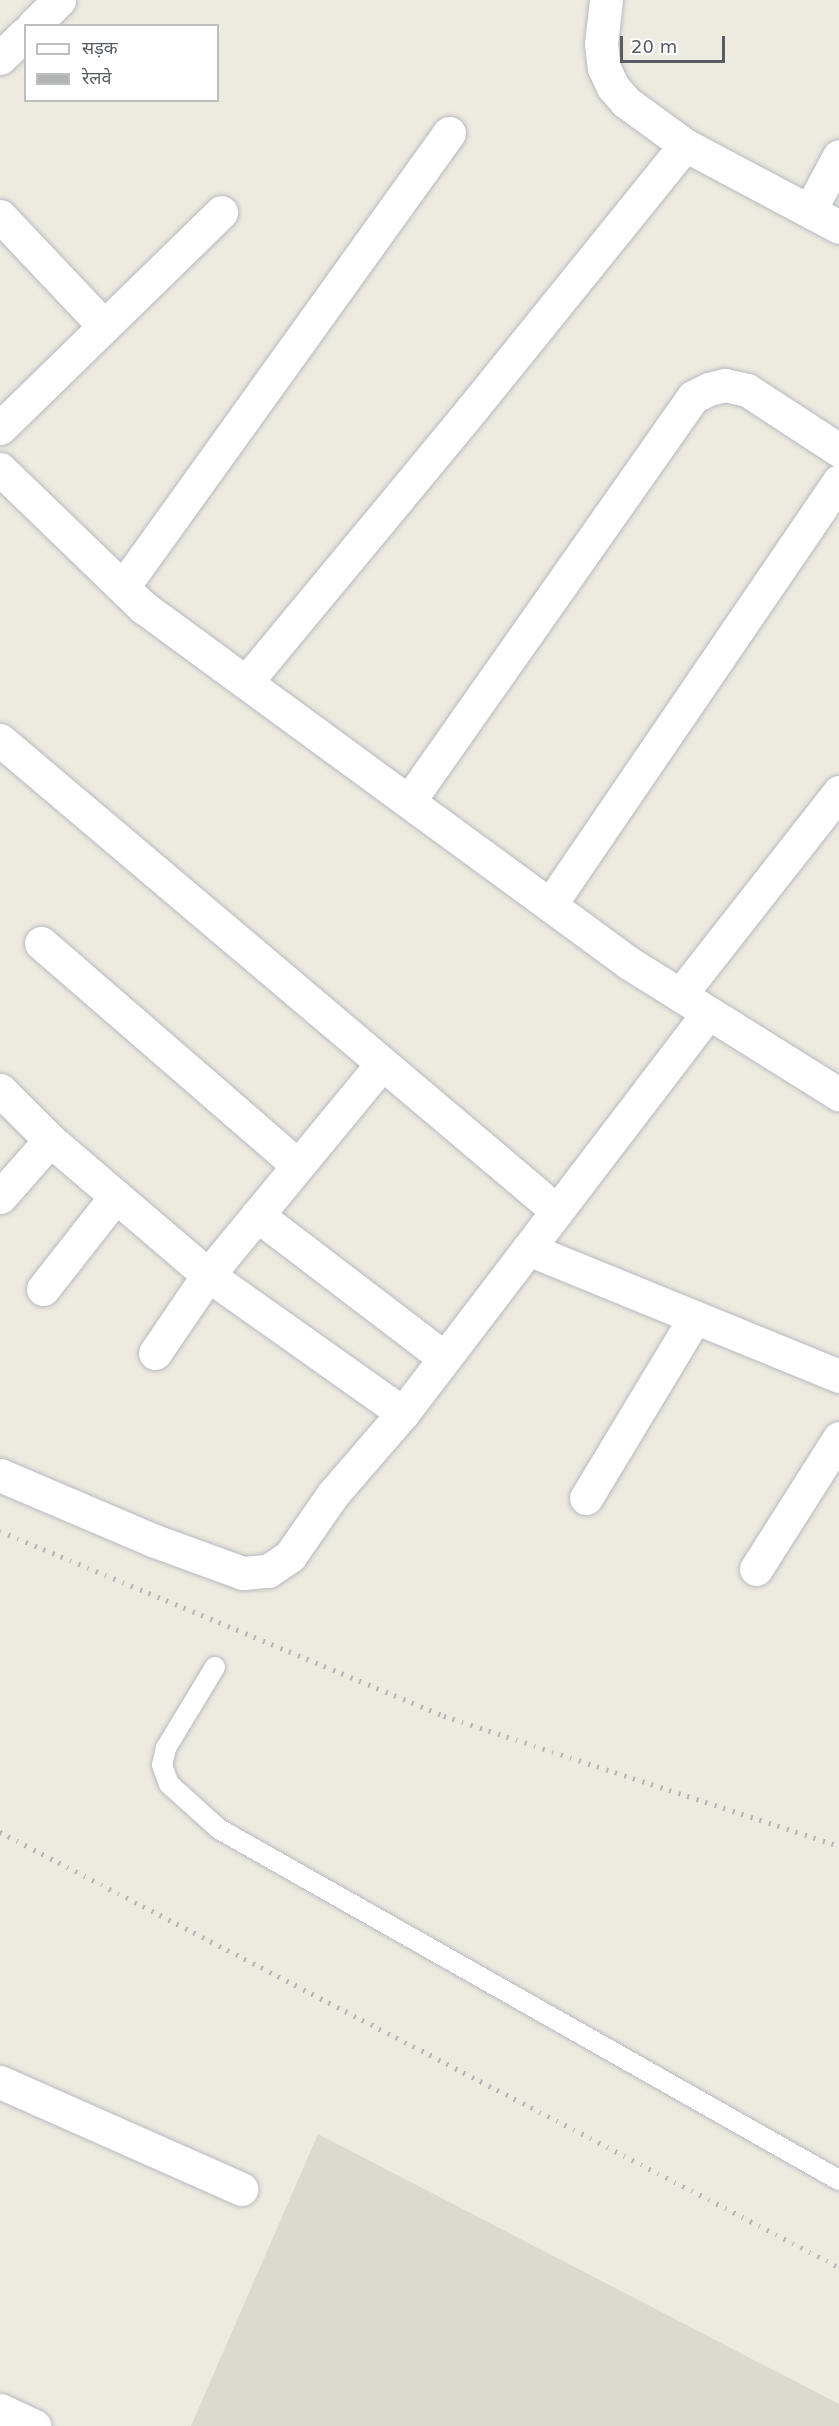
<!DOCTYPE html>
<meta charset="utf-8">
<style>
body{margin:0}
#map{position:relative;width:839px;height:2426px;overflow:hidden;background:#edeadf;font-family:"DejaVu Sans","Noto Sans Devanagari",sans-serif}
div>[style]{position:absolute}
[style*='--x']{left:calc(var(--x)*1px);top:calc(var(--y)*1px);width:calc(var(--w)*1px);rotate:calc(var(--a)*1deg)}
.education>*{inset:0;background:#dcd9ce}
.roads{filter:drop-shadow(0 0 2px #b7bac0) drop-shadow(0 0 2px #b7bac0)}
.service>*{height:20px;margin:-10px;padding:0 10px;transform-origin:10px;border-radius:10px;background:#fff}
.minor>*{height:33px;margin:-16.5px;padding:0 16.5px;transform-origin:16.5px;border-radius:16.5px;background:#fff}
.rail>*{height:4.5px;margin-top:-2.25px;transform-origin:0;background:repeating-linear-gradient(90deg,#b2b3b3 0 1.5px,transparent 0 9.5px)}
span{translate:-50% -50%;white-space:nowrap;text-align:center;line-height:1.15;-webkit-text-stroke:5px #fff;paint-order:stroke}
.legend{position:absolute;left:24px;top:24px;width:195px;height:78px;box-sizing:border-box;background:#fff;border:2px solid #bcbec0;margin:0;padding:8px 10px;list-style:none;font-size:18px;color:#585c62}
.legend li{display:flex;align-items:center;gap:12px;height:30px}
.legend b{width:30px;border:2px solid #bcbec0}
.scale{position:absolute;left:620px;top:36px;width:105px;height:27px;box-sizing:border-box;border:3px solid #585c62;border-top:0;padding-left:8px;font-size:18px;line-height:21px;white-space:nowrap;color:#585c62;-webkit-text-stroke:4px #fff;paint-order:stroke}
</style>
<div id="map">
<div class="education">
<div style="clip-path:polygon(318px 2134px,839px 2404px,839px 2426px,191px 2426px)"></div>
</div>
<div class="roads">
<div class="service">
<div style="--x:215;--y:1667;--w:95;--a:121.2"></div>
<div style="--x:166;--y:1748;--w:17;--a:103"></div>
<div style="--x:162;--y:1765;--w:20;--a:70"></div>
<div style="--x:169;--y:1784;--w:67;--a:42"></div>
<div style="--x:219;--y:1829;--w:712;--a:29.52"></div>
</div>
<div class="minor">
<div style="--x:606;--y:0;--w:44;--a:96.5"></div>
<div style="--x:601;--y:44;--w:24;--a:83"></div>
<div style="--x:604;--y:68;--w:21;--a:65"></div>
<div style="--x:613;--y:87;--w:20;--a:49"></div>
<div style="--x:626;--y:102;--w:73;--a:36.1"></div>
<div style="--x:685;--y:145;--w:174;--a:28"></div>
<div style="--x:33;--y:26;--w:37;--a:-45"></div>
<div style="--x:0;--y:58;--w:36;--a:-44"></div>
<div style="--x:810;--y:210;--w:61;--a:-61.8"></div>
<div style="--x:0;--y:216;--w:151;--a:46.6"></div>
<div style="--x:0;--y:428;--w:309;--a:-44.3"></div>
<div style="--x:0;--y:469;--w:199;--a:44"></div>
<div style="--x:143;--y:607;--w:602;--a:36.22"></div>
<div style="--x:629;--y:963;--w:248;--a:32"></div>
<div style="--x:123;--y:587;--w:559;--a:-54.32"></div>
<div style="--x:247;--y:681;--w:353;--a:-50.4"></div>
<div style="--x:472;--y:409;--w:339;--a:-51.1"></div>
<div style="--x:0;--y:740;--w:729;--a:40.22"></div>
<div style="--x:409;--y:801;--w:494;--a:-54.9"></div>
<div style="--x:693;--y:397;--w:18;--a:-27"></div>
<div style="--x:709;--y:389;--w:16;--a:-14"></div>
<div style="--x:725;--y:385;--w:23;--a:13"></div>
<div style="--x:747;--y:390;--w:110;--a:33.1"></div>
<div style="--x:550;--y:905;--w:513;--a:-55.72"></div>
<div style="--x:41;--y:943;--w:340;--a:40.9"></div>
<div style="--x:680;--y:995;--w:258;--a:-51.9"></div>
<div style="--x:0;--y:1090;--w:71;--a:45"></div>
<div style="--x:50;--y:1140;--w:208;--a:40.5"></div>
<div style="--x:208;--y:1275;--w:239;--a:35.3"></div>
<div style="--x:0;--y:1197;--w:76;--a:-48.7"></div>
<div style="--x:257;--y:1215;--w:236;--a:37.3"></div>
<div style="--x:528;--y:1249;--w:336;--a:22.2"></div>
<div style="--x:43;--y:1289;--w:118;--a:-51.9"></div>
<div style="--x:155;--y:1353;--w:94;--a:-55.8"></div>
<div style="--x:208;--y:1275;--w:273;--a:-50.5"></div>
<div style="--x:0;--y:1475;--w:168;--a:23.1"></div>
<div style="--x:155;--y:1541;--w:94;--a:20"></div>
<div style="--x:243;--y:1573;--w:25;--a:-5"></div>
<div style="--x:268;--y:1571;--w:27;--a:-34"></div>
<div style="--x:290;--y:1556;--w:75;--a:-55.3"></div>
<div style="--x:333;--y:1494;--w:107;--a:-49.2"></div>
<div style="--x:403;--y:1413;--w:503;--a:-52.67"></div>
<div style="--x:586;--y:1498;--w:211;--a:-58.9"></div>
<div style="--x:756;--y:1569;--w:155;--a:-57.6"></div>
<div style="--x:0;--y:2082;--w:264;--a:23.9"></div>
<div style="--x:0;--y:2410;--w:38;--a:25"></div>
</div>
</div>
<div class="rail">
<div style="--x:0;--y:1531;--w:481;--a:22.6"></div>
<div style="--x:444;--y:1716;--w:416;--a:18.2"></div>
<div style="--x:0;--y:1832;--w:945;--a:27.41"></div>
</div>
<ul class="legend">
<li><b style="height:8px;background:#fff"></b>सड़क</li>
<li><b style="height:8px;background:#b2b3b3"></b>रेलवे</li>
</ul>
<div class="scale">20 m</div>
</div>
